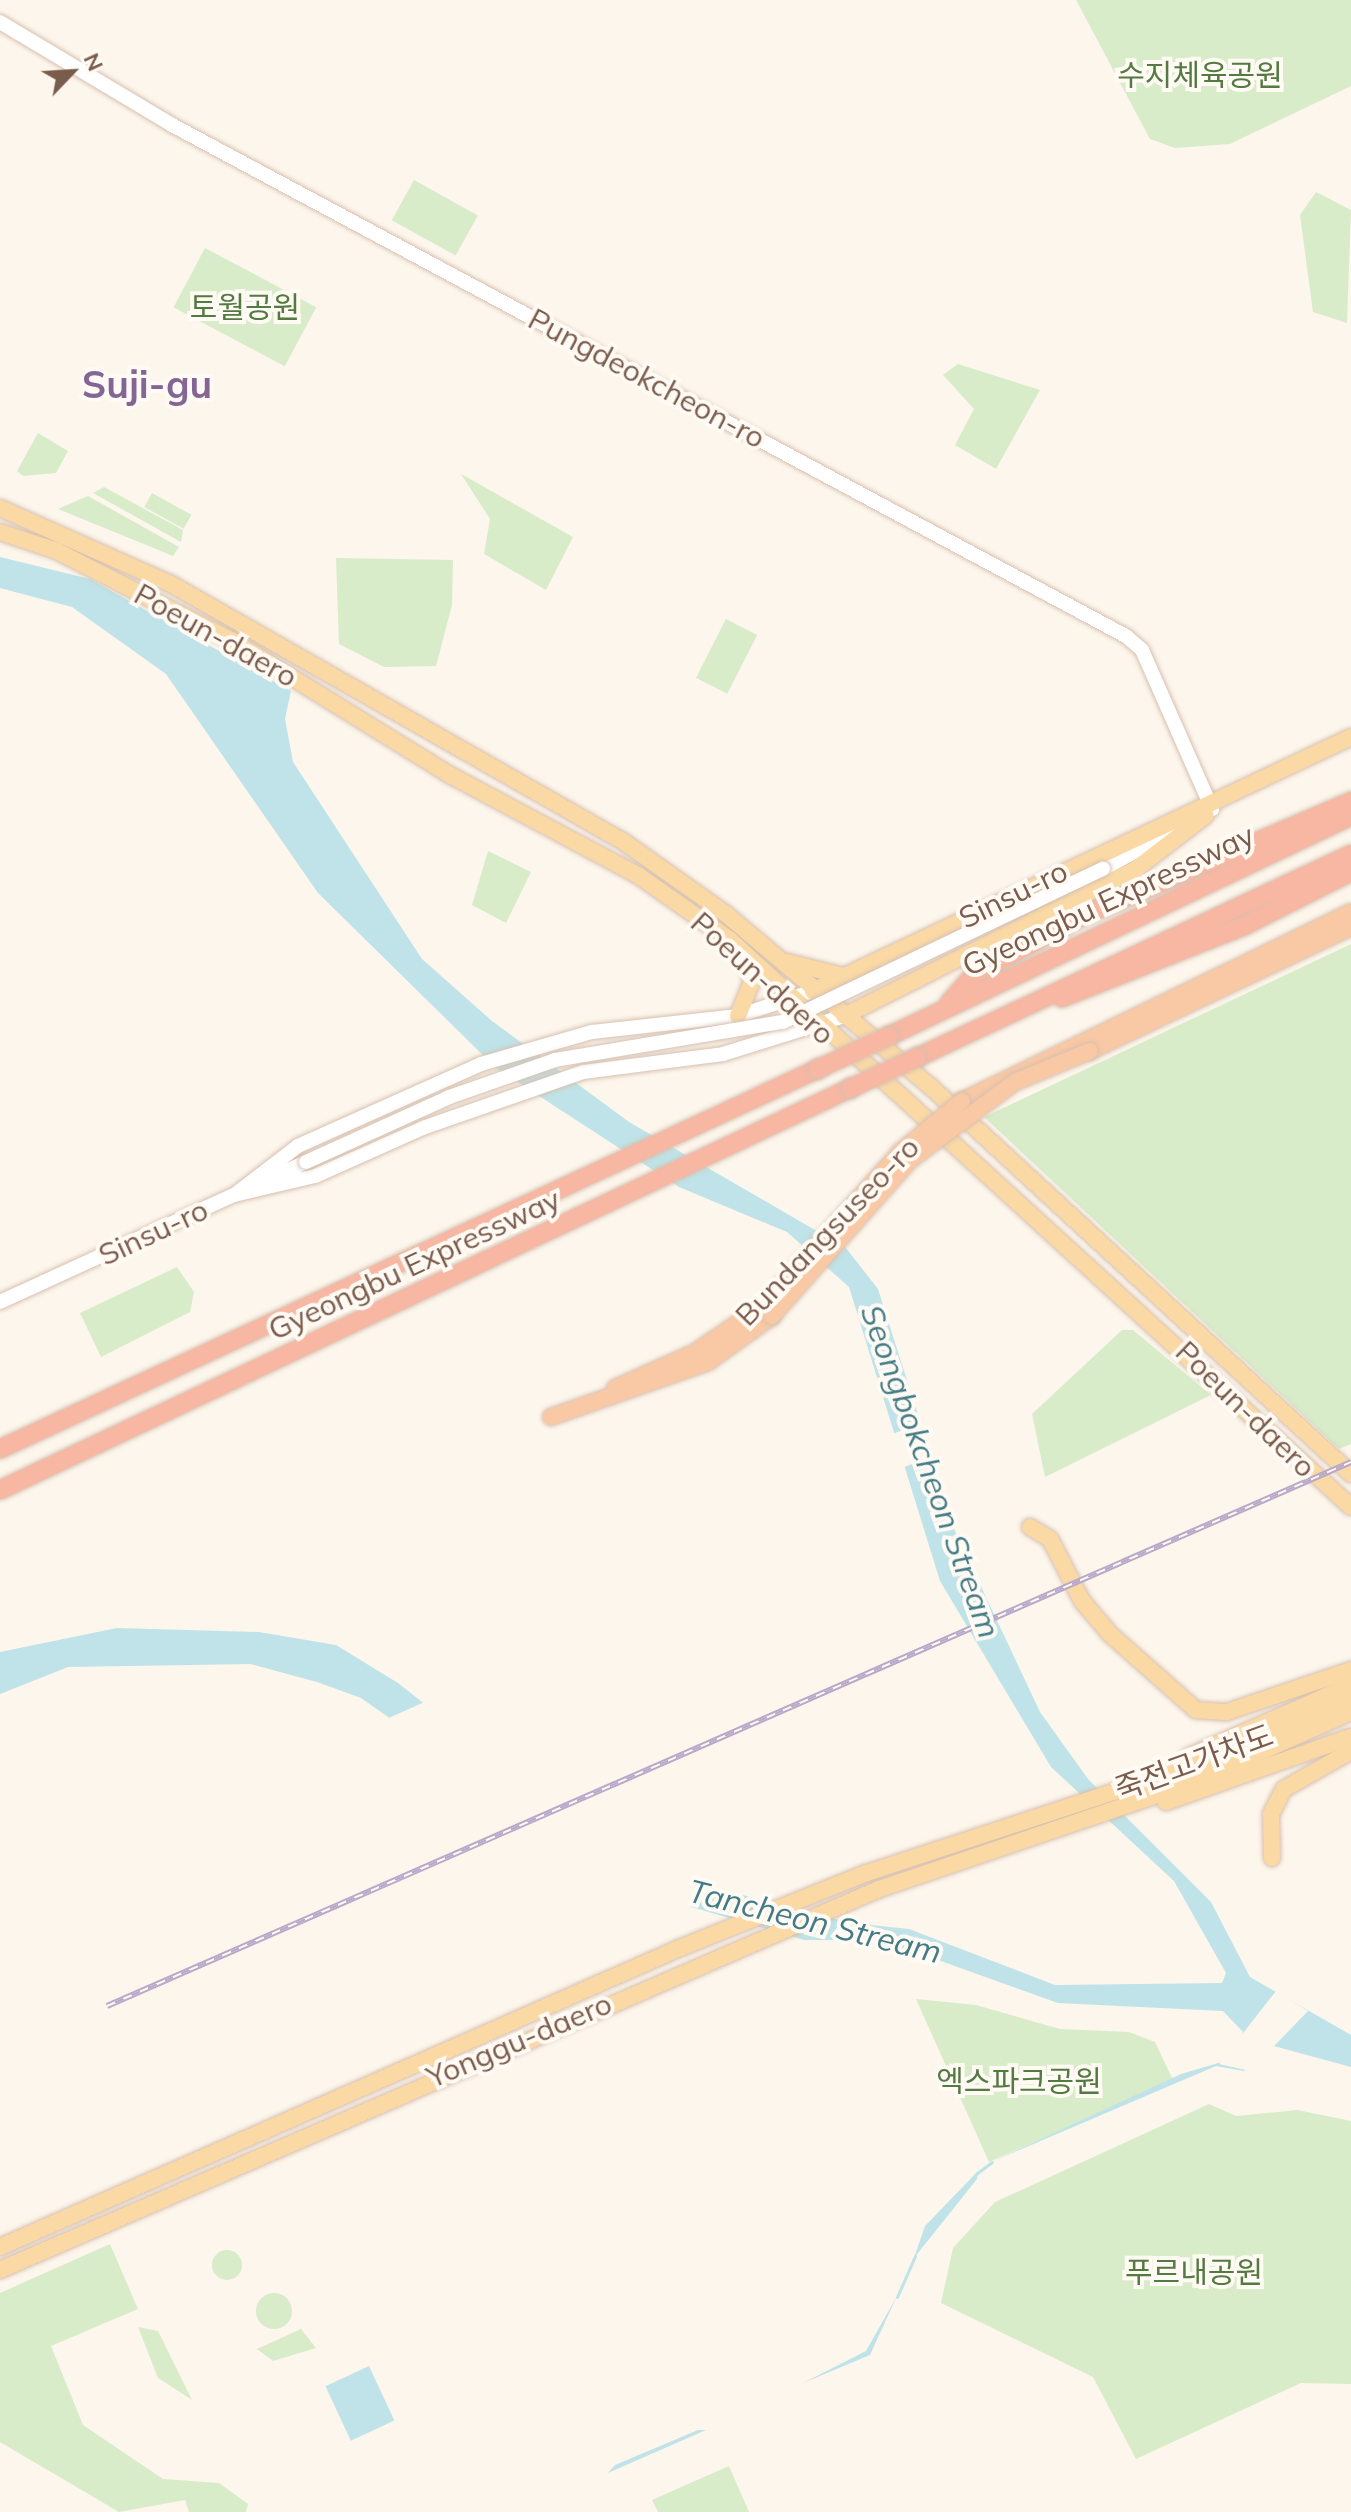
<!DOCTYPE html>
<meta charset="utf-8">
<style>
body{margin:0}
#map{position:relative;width:1351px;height:2512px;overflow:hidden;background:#fdf6ec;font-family:Mulish,"Noto Sans KR",sans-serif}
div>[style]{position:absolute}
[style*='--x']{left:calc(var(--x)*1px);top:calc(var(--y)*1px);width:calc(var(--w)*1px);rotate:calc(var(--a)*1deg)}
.green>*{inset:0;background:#d8ecc9;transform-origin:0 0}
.round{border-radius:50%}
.water>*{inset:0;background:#bfe3e8;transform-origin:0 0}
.pier>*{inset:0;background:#fdf6ec;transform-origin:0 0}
.stream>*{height:3px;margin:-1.5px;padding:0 1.5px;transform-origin:1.5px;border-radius:1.5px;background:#bfe3e8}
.roads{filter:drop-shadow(0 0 2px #d6c0b0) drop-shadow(0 0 2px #d6c0b0)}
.secondary>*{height:14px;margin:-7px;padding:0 7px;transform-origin:7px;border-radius:7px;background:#fff}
.primary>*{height:16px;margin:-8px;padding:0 8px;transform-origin:8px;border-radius:8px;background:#fbd9a5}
.trunk>*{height:16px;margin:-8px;padding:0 8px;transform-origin:8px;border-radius:8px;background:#f9c8a4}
.motorway>*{height:18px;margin:-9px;padding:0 9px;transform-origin:9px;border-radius:9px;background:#f7b7a3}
.rail>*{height:6px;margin-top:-3px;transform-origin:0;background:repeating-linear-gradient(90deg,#fffaf3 0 9px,#b9a8c9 0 18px);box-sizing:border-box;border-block:2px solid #b9a8c9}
.bridges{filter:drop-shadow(0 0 2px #d6c0b0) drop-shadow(0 0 2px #d6c0b0)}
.secondary-bridge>*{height:14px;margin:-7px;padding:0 7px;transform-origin:7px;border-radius:7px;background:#fff}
.trunk-bridge>*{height:16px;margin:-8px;padding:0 8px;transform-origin:8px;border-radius:8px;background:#f9c8a4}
.motorway-bridge>*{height:18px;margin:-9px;padding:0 9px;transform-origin:9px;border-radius:9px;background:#f7b7a3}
span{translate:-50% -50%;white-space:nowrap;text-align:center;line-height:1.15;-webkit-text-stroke:8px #fffaf3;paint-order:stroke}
.park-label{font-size:30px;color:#537a41}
.street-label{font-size:30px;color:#7a5c4d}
.water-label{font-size:32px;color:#437c86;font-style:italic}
.district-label{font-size:38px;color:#846695;font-weight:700}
.north{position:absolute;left:32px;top:32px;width:80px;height:80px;-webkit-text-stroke:6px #fffaf3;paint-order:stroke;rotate:65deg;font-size:22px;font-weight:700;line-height:32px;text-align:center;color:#7a5c4d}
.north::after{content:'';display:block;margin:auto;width:28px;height:36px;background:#7a5c4d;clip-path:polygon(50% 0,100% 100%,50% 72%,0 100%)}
</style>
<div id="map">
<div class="green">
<div style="clip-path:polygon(1076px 0,1351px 0,1351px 86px,1230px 144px,1175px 148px,1150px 139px)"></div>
<div style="left:414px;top:180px;width:73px;height:46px;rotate:29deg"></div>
<div style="clip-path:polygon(1316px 192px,1351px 210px,1347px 323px,1313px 312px,1300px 215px)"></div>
<div style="left:205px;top:248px;width:126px;height:67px;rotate:28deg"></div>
<div style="clip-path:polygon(958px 364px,1040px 390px,996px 469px,955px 445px,974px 409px,943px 375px)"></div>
<div style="clip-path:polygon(38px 433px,68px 451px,56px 473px,23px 476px,17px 471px)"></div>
<div style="clip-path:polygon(461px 474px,573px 537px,546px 590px,484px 554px,490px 519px)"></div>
<div style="clip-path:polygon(104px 487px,183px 530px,181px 542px,93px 493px)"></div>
<div style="left:152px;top:493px;width:45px;height:16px;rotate:29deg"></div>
<div style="clip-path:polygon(88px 496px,179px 547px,173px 556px,58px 509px)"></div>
<div style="clip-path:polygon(336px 558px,453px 560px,452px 605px,436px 666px,384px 667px,339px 644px)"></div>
<div style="left:726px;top:619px;width:35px;height:66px;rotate:27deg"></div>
<div style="clip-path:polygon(488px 851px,531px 872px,506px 923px,472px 905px)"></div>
<div style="clip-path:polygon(1351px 944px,1351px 1444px,1339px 1449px,984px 1117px)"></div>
<div style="clip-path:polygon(177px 1267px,194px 1292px,190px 1312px,101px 1357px,80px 1313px)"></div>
<div style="clip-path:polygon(1122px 1330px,1133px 1330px,1211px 1395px,1045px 1477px,1032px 1414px)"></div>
<div style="clip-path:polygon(916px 1999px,976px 2005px,1060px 2029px,1129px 2032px,1155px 2042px,1173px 2080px,989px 2162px)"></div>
<div style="clip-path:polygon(1209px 2104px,1236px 2116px,1297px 2110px,1351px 2121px,1351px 2384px,1301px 2383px,1136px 2459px,1093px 2377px,941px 2303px,953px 2248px,995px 2202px)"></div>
<div style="clip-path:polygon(110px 2244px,138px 2309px,51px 2346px,83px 2425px,163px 2479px,219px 2483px,248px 2504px,246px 2512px,189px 2512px,185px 2500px,119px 2512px,0 2442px,0 2293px)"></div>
<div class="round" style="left:212px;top:2250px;width:30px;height:30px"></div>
<div class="round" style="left:256px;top:2293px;width:36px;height:36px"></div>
<div style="clip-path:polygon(138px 2327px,158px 2331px,192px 2400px,158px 2378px)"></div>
<div style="clip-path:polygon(301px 2329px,316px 2348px,273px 2361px,257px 2349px)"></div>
<div style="clip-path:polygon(729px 2466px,749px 2512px,658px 2512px,652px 2500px)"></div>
</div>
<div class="water">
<div style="clip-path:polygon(0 557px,90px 579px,291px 691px,285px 719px,293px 762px,422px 959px,492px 1021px,629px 1122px,846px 1248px,878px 1289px,955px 1531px,1040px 1712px,1088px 1779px,1211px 1902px,1250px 1977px,1351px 2035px,1351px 2067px,1270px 2045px,1244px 2071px,1216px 2066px,989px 2163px,1181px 2074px,1235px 2058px,1243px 2032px,1223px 2011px,1058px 2003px,913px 1951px,861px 1940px,804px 1940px,637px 1891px,361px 1698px,317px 1682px,250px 1664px,68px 1667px,0 1694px,0 1652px,117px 1628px,259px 1632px,336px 1645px,398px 1683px,629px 1866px,852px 1923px,909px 1929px,1055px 1985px,1222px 1983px,1226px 1973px,1174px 1881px,1051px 1767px,940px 1581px,849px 1287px,787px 1232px,679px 1187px,496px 1068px,318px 893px,166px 674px,72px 607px,0 588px)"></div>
<div style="clip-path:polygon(978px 2171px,977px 2179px,914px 2258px,925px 2226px)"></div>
<div style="clip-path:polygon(897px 2296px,870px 2355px,803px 2383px,866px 2351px)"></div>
<div style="left:369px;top:2366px;width:60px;height:48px;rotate:65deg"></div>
<div style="clip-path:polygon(698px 2430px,706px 2430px,608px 2473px,615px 2465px)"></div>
</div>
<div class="pier">
<div style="left:925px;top:1421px;width:35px;height:37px;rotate:68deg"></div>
<div style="clip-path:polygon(427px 1701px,631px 1862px,735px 1886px,685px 1909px,635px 1895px,384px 1720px)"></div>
<div style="clip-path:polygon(1276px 1991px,1308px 2011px,1250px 2071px,1219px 2064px)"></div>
</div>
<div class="stream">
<div style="--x:976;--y:2174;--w:20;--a:-37"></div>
<div style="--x:897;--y:2297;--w:45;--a:-66.3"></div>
</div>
<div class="roads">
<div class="secondary">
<div style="--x:0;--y:22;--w:200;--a:30.9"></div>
<div style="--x:172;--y:125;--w:1082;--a:28.18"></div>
<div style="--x:1126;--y:636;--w:21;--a:41"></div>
<div style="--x:1142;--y:650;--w:174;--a:66.2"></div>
<div style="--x:1103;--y:869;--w:96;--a:-28.7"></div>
<div style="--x:263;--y:1182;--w:47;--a:-24.9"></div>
<div style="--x:238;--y:1192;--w:76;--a:-37.5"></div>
<div style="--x:298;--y:1146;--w:201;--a:-24.1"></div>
<div style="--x:481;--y:1064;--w:116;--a:-16.1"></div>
<div style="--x:592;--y:1032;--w:147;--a:-6.3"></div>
<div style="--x:738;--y:1016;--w:79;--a:-18.4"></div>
<div style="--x:234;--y:1195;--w:83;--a:-13.2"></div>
<div style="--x:315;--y:1176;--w:120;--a:-24"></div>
<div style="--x:425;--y:1127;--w:167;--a:-19.2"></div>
<div style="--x:583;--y:1072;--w:141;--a:-7.3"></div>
<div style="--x:723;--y:1054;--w:127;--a:-17.4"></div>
<div style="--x:0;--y:1302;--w:264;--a:-24.6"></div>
</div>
<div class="primary">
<div style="--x:0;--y:508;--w:187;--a:24"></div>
<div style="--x:171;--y:584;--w:521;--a:29.66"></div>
<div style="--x:624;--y:842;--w:125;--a:35.2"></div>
<div style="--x:726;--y:914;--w:268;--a:40.2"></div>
<div style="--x:931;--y:1087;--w:571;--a:42.66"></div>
<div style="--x:0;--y:532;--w:60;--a:18.4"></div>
<div style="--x:57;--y:551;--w:198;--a:27.1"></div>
<div style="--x:233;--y:641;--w:257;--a:31.7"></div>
<div style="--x:452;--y:776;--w:212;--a:28.1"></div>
<div style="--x:639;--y:876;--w:110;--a:35"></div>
<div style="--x:729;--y:939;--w:842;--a:42.4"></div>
<div style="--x:787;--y:962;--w:58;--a:14"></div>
<div style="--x:813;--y:991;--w:595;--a:-25.27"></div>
<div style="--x:738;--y:1016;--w:38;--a:-68"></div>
<div style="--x:752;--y:981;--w:22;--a:-108"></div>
<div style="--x:844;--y:1016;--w:327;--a:-26.7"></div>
<div style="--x:1136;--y:869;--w:88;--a:-37.6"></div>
<div style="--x:1030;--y:1527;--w:23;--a:31"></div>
<div style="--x:1050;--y:1539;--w:70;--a:62.7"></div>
<div style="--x:1082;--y:1601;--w:43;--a:49.7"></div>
<div style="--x:1110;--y:1634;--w:115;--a:41.5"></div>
<div style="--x:1196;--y:1710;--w:31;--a:4"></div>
<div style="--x:1227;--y:1712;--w:131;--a:-18.7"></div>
<div style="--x:1188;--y:1757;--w:178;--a:-23.8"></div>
<div style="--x:1166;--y:1802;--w:196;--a:-19.4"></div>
<div style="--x:1272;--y:1858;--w:44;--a:-91.3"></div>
<div style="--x:1271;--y:1814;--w:28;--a:-63"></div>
<div style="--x:1284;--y:1789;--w:77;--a:-29.6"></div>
<div style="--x:0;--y:2247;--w:743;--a:-23.74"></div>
<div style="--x:680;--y:1948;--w:201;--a:-21.9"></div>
<div style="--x:867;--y:1873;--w:383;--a:-18.2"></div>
<div style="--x:1231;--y:1753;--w:132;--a:-24.6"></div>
<div style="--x:0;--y:2270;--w:958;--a:-23.43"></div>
<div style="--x:879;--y:1889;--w:327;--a:-18.7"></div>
<div style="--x:1189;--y:1784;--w:177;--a:-24"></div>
</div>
<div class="trunk">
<div style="--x:1090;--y:1051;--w:289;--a:-25.4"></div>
<div style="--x:962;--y:1101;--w:432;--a:-25.9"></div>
<div style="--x:615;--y:1388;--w:86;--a:-23.9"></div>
<div style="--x:694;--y:1353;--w:83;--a:-34.3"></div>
<div style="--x:551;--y:1417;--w:166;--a:-19.3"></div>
<div style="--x:708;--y:1362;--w:79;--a:-35.7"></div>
</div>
<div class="motorway">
<div style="--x:1062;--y:998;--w:198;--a:-21.6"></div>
<div style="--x:1246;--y:925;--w:118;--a:-26.8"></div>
<div style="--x:949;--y:1003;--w:37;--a:-49"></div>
<div style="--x:973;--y:975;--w:123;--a:-28.2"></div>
<div style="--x:1081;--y:917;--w:294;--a:-23.2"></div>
<div style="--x:889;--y:1036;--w:512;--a:-25.46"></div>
<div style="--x:916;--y:1058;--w:480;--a:-25.1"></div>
<div style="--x:0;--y:1449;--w:902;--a:-24.92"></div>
<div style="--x:0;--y:1490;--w:941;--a:-25.29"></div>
</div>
</div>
<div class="rail">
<div style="--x:107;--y:2006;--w:1358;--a:-23.62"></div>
</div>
<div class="bridges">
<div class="secondary-bridge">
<div style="--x:306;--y:1162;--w:157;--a:-24.4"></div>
<div style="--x:449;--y:1097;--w:112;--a:-19.2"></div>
<div style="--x:555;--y:1060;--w:231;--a:-9.5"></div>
<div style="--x:783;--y:1022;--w:355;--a:-25.6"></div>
</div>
<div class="trunk-bridge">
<div style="--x:763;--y:1306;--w:206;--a:-48.3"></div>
<div style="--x:900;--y:1152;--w:80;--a:-39.4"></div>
<div style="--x:772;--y:1316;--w:208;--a:-48.5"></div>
<div style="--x:910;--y:1160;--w:131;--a:-36.6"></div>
<div style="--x:1015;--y:1082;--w:81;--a:-22.5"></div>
</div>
<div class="motorway-bridge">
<div style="--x:818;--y:1069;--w:78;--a:-24.9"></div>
<div style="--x:851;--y:1088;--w:72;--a:-24.8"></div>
</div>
</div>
<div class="park-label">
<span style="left:1200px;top:75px">수지체육공원</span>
<span style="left:245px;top:307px">토월공원</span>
<span style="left:1019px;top:2081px">엑스파크공원</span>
<span style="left:1194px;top:2272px">푸르내공원</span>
</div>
<div class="street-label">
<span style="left:647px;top:378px;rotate:28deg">Pungdeokcheon-ro</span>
<span style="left:216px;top:635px;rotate:29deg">Poeun-daero</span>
<span style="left:1013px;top:894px;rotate:-26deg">Sinsu-ro</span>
<span style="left:1108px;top:900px;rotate:-25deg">Gyeongbu Expressway</span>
<span style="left:763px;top:978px;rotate:42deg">Poeun-daero</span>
<span style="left:827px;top:1231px;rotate:-46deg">Bundangsuseo-ro</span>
<span style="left:153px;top:1232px;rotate:-25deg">Sinsu-ro</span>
<span style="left:414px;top:1264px;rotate:-25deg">Gyeongbu Expressway</span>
<span style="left:1246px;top:1409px;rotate:44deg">Poeun-daero</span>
<span style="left:1194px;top:1762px;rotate:-20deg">죽전고가차도</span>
<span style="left:519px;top:2040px;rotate:-23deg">Yonggu-daero</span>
</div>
<div class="water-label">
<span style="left:931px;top:1471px;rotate:70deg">Seongbokcheon Stream</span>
<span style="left:815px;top:1921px;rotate:14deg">Tancheon Stream</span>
</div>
<div class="district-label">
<span style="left:147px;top:385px">Suji-gu</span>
</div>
<div class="north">N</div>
</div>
